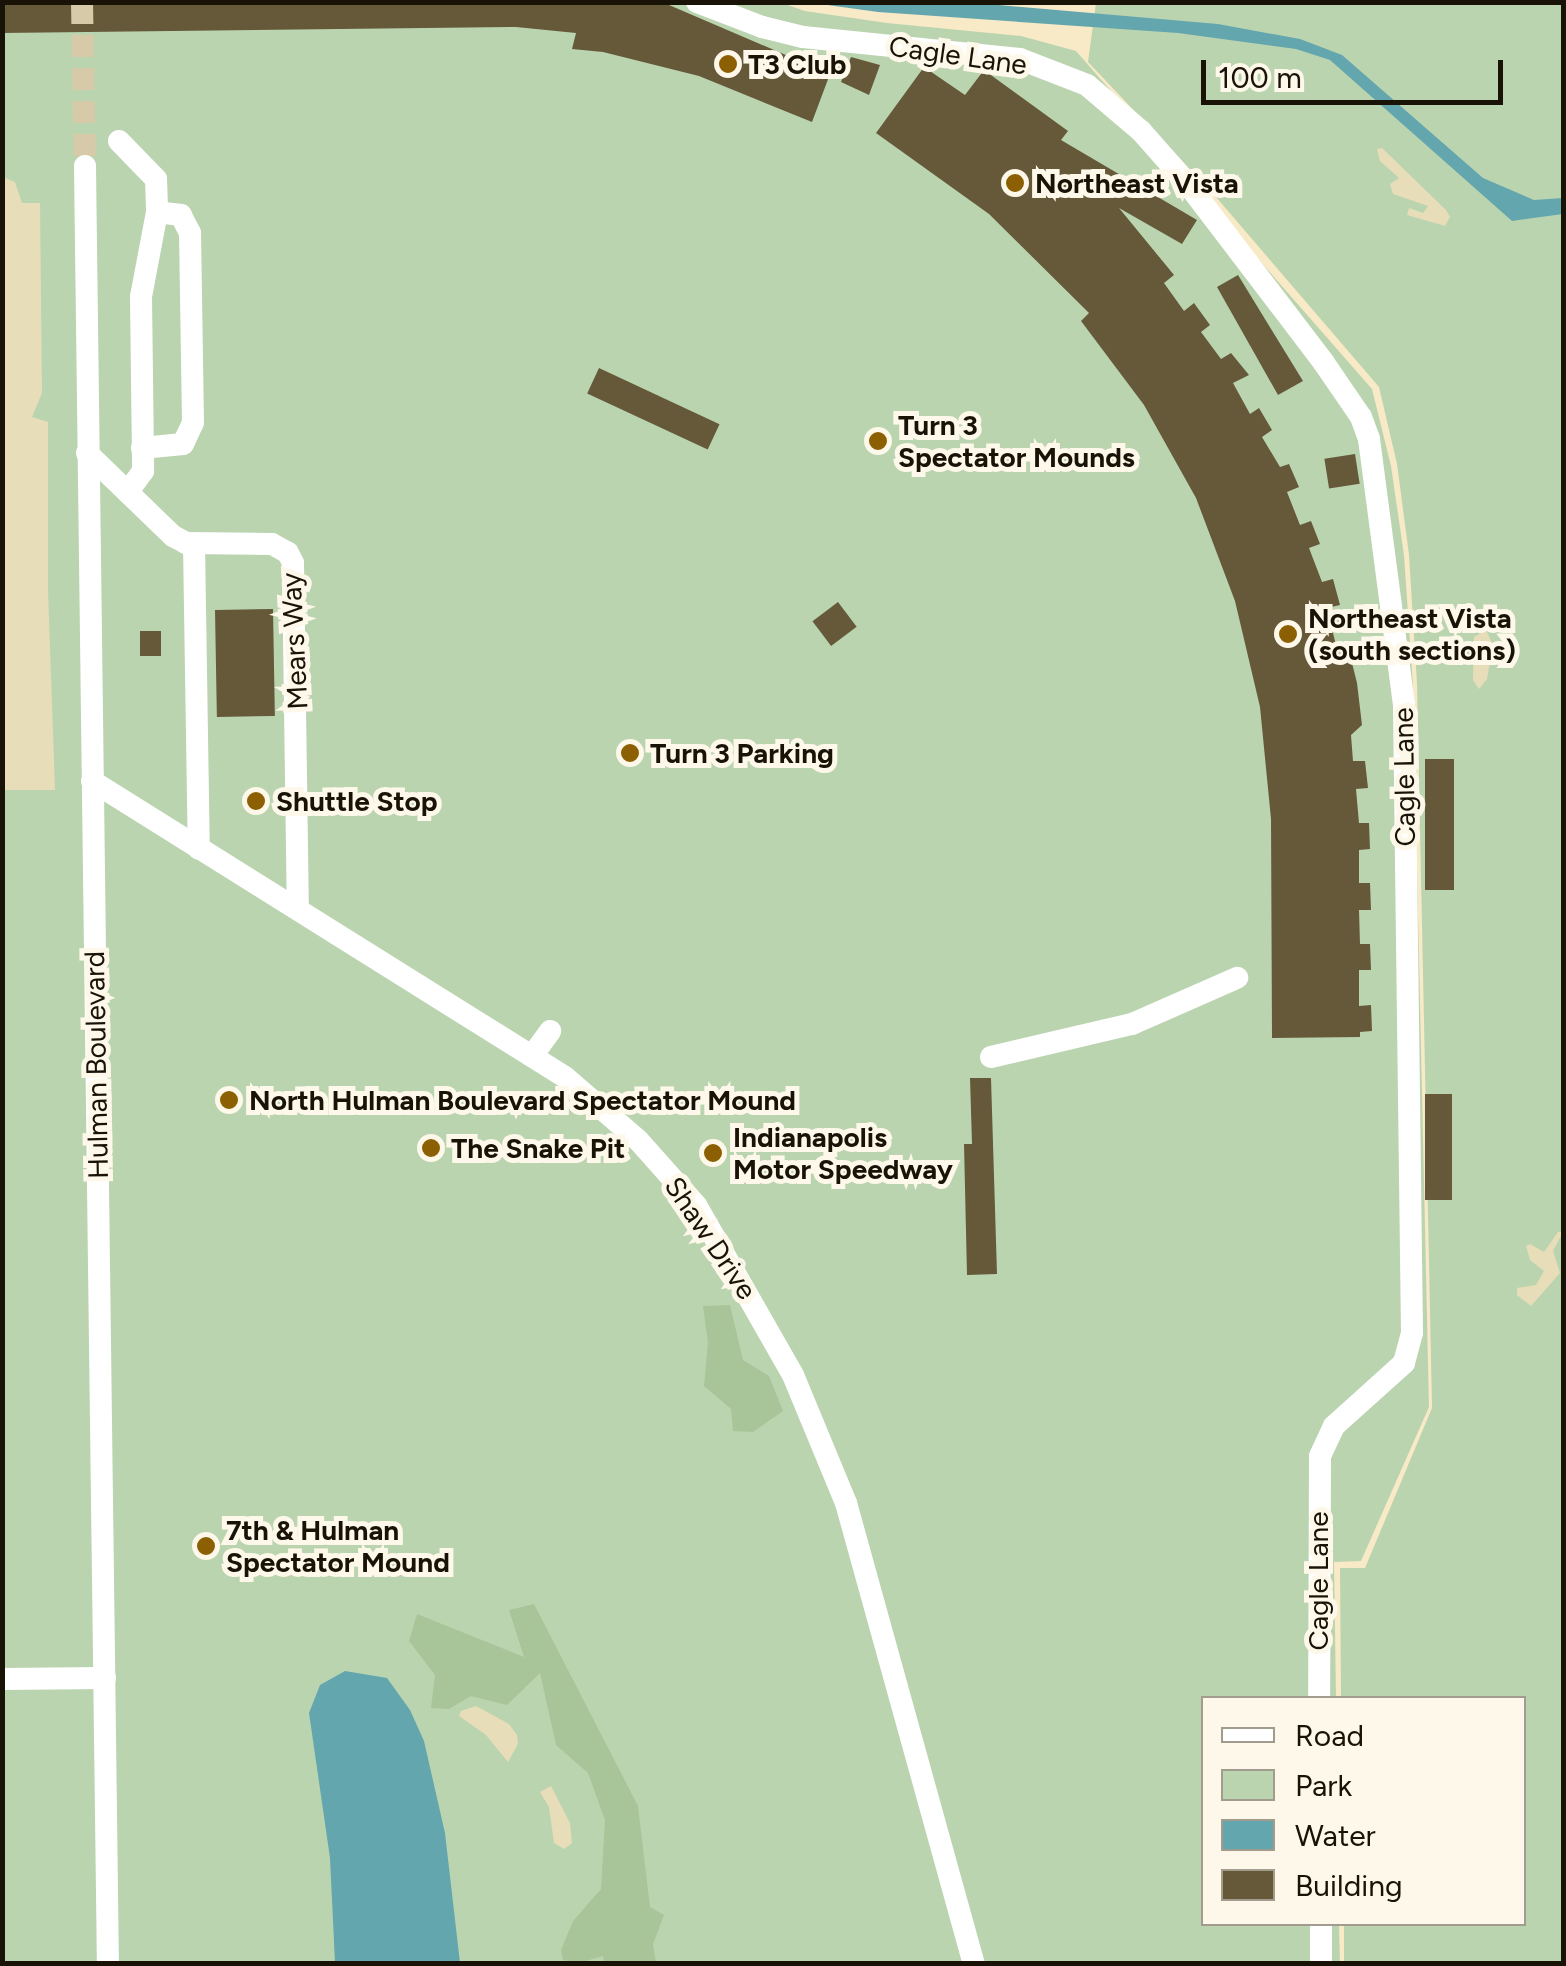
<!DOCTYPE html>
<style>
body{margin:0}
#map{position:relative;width:1566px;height:1966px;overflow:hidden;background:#f8eac6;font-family:Figtree,sans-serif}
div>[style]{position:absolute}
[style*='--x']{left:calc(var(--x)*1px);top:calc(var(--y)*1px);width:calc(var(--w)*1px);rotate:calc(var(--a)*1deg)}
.green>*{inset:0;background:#bbd4b0}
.forest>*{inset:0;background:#a7c599}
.sand>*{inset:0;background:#e7ddb8}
.water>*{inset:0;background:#63a6ae}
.building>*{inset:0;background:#65593a;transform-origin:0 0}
.minor-tunnel>*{height:22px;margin-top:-11px;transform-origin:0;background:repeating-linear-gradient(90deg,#d6caa9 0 22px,transparent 0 33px)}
.minor>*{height:22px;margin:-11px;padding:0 11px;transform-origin:11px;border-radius:11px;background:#fff}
.dots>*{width:28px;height:28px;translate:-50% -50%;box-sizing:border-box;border:5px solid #fdf8e9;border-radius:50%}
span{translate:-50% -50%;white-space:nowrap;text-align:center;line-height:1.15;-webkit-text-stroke:10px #fdf8e9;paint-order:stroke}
.street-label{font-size:28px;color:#181306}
.poi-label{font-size:28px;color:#181306;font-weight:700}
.left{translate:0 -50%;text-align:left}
.frame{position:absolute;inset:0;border:5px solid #181306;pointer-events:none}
.legend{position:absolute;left:1201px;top:1696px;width:325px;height:230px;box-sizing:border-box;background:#fdf8e9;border:2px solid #a19c8e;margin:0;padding:12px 18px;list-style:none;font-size:30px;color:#181306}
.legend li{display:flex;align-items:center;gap:20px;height:50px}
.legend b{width:50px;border:2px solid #a19c8e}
.scale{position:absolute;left:1201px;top:60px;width:302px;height:45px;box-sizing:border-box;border:5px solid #181306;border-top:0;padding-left:12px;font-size:30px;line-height:35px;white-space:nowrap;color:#181306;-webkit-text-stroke:8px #fdf8e9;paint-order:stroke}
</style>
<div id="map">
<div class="green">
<div style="clip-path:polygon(779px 2px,805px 11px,887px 23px,1021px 36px,1076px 51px,1372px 389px,1391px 466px,1404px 555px,1413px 686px,1429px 1407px,1361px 1561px,1334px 1562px,1336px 1698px,1204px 1698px,1204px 1924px,1339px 1924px,1340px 1963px,3px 1963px,3px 3px)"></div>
<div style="clip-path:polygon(1096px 3px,1563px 3px,1563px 1963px,1344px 1963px,1344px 1924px,1524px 1924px,1524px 1698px,1341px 1698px,1340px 1568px,1365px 1568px,1432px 1408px,1417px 684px,1409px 555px,1397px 464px,1379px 387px,1216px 197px,1088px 62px)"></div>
</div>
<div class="forest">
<div style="clip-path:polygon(730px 1305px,743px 1360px,769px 1376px,783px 1411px,753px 1432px,733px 1431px,731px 1409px,704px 1386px,708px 1343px,703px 1306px)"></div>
<div style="clip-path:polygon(534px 1604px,638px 1806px,650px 1907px,664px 1915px,653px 1944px,656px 1963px,604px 1963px,603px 1956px,579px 1963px,563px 1960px,561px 1950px,573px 1921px,601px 1889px,605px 1820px,588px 1773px,556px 1745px,540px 1673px,507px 1705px,471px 1696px,449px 1709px,431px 1708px,435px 1675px,409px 1641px,417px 1614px,524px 1657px,509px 1610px)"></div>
</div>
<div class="sand">
<div style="clip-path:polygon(1382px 148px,1446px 210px,1450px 217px,1445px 226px,1407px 215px,1409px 208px,1423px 213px,1428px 206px,1393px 194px,1390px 184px,1399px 178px,1380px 161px,1377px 149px)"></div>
<div style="clip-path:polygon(3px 177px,15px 182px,22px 203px,40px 203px,42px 393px,32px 417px,48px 422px,48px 590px,55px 790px,3px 790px)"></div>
<div style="clip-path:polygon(1486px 630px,1493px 645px,1487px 679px,1479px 689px,1473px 680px,1474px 637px)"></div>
<div style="clip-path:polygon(1558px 1232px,1563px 1232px,1553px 1251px,1560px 1273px,1531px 1306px,1517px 1295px,1517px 1288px,1536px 1285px,1544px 1271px,1530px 1260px,1526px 1246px,1530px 1244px,1544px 1252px)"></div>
<div style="clip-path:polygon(476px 1706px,509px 1724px,517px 1735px,518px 1744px,508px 1762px,486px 1735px,459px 1716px,461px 1711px)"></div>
<div style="clip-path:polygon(551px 1786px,570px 1823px,572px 1843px,564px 1849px,554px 1843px,549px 1807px,540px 1792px)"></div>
</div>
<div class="water">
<div style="clip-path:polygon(813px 3px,976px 3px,1218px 24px,1300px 39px,1342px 55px,1483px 178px,1534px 200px,1563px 198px,1563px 214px,1512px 221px,1330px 60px,1296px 49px,1178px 33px,878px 12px)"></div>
<div style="clip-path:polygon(345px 1671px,387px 1678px,410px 1710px,424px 1741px,445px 1833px,460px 1963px,335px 1963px,330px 1858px,309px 1713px,320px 1685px)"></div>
</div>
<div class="building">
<div style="clip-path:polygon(2px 2px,662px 2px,830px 74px,812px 122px,699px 76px,603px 52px,572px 49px,576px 33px,516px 27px,2px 33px)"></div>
<div style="clip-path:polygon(851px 57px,880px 65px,869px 95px,841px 82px)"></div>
<div style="clip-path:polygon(924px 67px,965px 95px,984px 70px,1068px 131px,1061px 140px,1197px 220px,1182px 244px,1119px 208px,1174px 275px,1164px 283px,1184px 311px,1194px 303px,1210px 325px,1201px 332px,1221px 359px,1231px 353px,1249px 375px,1233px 383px,1250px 414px,1259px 408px,1272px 430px,1262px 437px,1280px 467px,1289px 464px,1299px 487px,1287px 492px,1300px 525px,1311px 521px,1320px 544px,1309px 548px,1322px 582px,1333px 579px,1340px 605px,1327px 608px,1340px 662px,1351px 659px,1357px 683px,1362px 725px,1351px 735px,1353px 761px,1365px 761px,1368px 788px,1356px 789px,1359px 823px,1369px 823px,1370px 849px,1359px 850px,1359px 883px,1370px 883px,1371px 910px,1359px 910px,1360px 944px,1370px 944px,1371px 970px,1359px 970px,1359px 1006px,1371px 1005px,1372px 1031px,1360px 1032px,1360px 1037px,1272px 1038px,1271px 819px,1260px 707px,1235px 601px,1196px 498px,1144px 405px,1081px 321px,1089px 313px,989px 214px,876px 133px)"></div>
<div style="clip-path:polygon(1238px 275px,1303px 381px,1278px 395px,1217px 287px)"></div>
<div style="left:599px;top:368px;width:133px;height:28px;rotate:25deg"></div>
<div style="left:1355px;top:454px;width:30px;height:31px;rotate:81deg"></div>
<div style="left:838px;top:602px;width:31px;height:32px;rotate:53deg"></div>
<div style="left:273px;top:609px;width:107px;height:58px;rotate:89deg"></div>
<div style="left:140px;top:631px;width:21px;height:25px"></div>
<div style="left:1425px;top:759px;width:29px;height:131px"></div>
<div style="clip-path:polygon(970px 1078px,991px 1078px,997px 1274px,967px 1275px,964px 1144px,972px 1144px)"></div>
<div style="left:1425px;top:1094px;width:27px;height:106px"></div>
</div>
<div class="minor-tunnel">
<div style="--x:82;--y:2;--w:164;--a:89"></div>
</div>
<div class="minor">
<div style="--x:697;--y:2;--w:70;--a:21"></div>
<div style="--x:762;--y:27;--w:42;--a:13.7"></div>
<div style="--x:803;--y:37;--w:218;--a:5.8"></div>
<div style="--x:1020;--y:59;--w:72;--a:21.2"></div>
<div style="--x:1087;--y:85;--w:71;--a:40.4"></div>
<div style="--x:1141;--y:131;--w:69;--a:48.5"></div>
<div style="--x:1187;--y:183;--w:226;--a:52.7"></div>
<div style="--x:1324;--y:363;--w:65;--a:55.6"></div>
<div style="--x:1361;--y:417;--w:23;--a:70"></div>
<div style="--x:1369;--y:439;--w:268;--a:82.5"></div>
<div style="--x:1404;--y:705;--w:628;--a:89.27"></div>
<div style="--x:1412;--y:1333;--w:31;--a:105"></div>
<div style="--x:1404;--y:1363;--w:94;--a:138"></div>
<div style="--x:1334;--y:1426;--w:33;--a:115"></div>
<div style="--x:1320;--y:1456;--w:242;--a:90.2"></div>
<div style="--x:119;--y:141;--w:53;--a:45.8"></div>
<div style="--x:156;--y:179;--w:33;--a:88"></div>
<div style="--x:157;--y:212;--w:86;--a:100.7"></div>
<div style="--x:141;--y:297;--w:174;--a:89.3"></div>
<div style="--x:143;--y:471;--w:26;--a:126"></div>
<div style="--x:85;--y:166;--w:1798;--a:89.27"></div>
<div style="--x:142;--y:448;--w:41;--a:-5.6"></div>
<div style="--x:183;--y:444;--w:23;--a:-65"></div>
<div style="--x:193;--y:423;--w:190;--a:-90.9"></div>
<div style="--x:190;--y:233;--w:20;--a:-117"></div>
<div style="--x:181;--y:215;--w:24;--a:-173"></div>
<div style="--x:87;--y:453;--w:120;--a:44"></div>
<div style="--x:173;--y:536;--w:15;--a:28"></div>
<div style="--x:186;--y:543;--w:86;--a:0.7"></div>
<div style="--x:272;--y:544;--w:18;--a:29"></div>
<div style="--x:288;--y:553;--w:11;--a:63"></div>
<div style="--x:293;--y:563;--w:345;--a:89.2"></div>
<div style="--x:194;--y:544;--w:305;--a:89.1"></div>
<div style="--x:92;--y:781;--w:558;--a:32.04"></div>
<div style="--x:565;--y:1077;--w:96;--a:40.8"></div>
<div style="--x:638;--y:1140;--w:87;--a:48.3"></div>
<div style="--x:696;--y:1205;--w:196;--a:60.3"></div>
<div style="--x:793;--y:1375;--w:139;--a:67.5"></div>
<div style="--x:846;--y:1503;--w:478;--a:74.5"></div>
<div style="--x:532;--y:1056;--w:31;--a:-54"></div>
<div style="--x:991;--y:1057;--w:145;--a:-13.2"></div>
<div style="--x:1132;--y:1024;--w:115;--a:-23.7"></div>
<div style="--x:2;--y:1679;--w:103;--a:-0.6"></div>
<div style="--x:1321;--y:1924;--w:40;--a:90"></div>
</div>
<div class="dots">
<div style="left:728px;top:64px;background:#8c5f03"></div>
<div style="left:1015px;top:183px;background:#8c5f03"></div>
<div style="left:878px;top:441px;background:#8c5f03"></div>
<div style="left:1288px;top:634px;background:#8c5f03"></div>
<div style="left:630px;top:753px;background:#8c5f03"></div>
<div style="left:256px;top:801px;background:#8c5f03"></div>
<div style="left:229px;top:1100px;background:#8c5f03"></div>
<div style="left:431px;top:1148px;background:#8c5f03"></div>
<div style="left:713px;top:1153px;background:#8c5f03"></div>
<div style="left:206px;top:1546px;background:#8c5f03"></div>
</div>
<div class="street-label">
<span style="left:958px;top:55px;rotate:8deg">Cagle Lane</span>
<span style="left:294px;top:641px;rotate:-93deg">Mears Way</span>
<span style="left:1404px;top:777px;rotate:-91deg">Cagle Lane</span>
<span style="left:96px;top:1065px;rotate:-91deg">Hulman Boulevard</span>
<span style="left:711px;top:1238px;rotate:56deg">Shaw Drive</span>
<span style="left:1318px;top:1581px;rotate:-90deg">Cagle Lane</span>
</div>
<div class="poi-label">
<span class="left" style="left:748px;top:64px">T3 Club</span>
<span class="left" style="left:1035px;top:183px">Northeast Vista</span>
<span class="left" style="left:898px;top:441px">Turn 3<br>Spectator Mounds</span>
<span class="left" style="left:1308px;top:634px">Northeast Vista<br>(south sections)</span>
<span class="left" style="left:650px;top:753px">Turn 3 Parking</span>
<span class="left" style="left:276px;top:801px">Shuttle Stop</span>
<span class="left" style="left:249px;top:1100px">North Hulman Boulevard Spectator Mound</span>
<span class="left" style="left:733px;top:1153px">Indianapolis<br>Motor Speedway</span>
<span class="left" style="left:451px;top:1148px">The Snake Pit</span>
<span class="left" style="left:226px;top:1546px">7th &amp; Hulman<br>Spectator Mound</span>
</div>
<div class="frame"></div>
<ul class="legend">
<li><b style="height:12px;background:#fff"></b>Road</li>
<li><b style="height:28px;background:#bbd4b0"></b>Park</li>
<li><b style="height:28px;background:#63a6ae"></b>Water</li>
<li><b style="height:28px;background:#65593a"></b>Building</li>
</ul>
<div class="scale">100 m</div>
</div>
